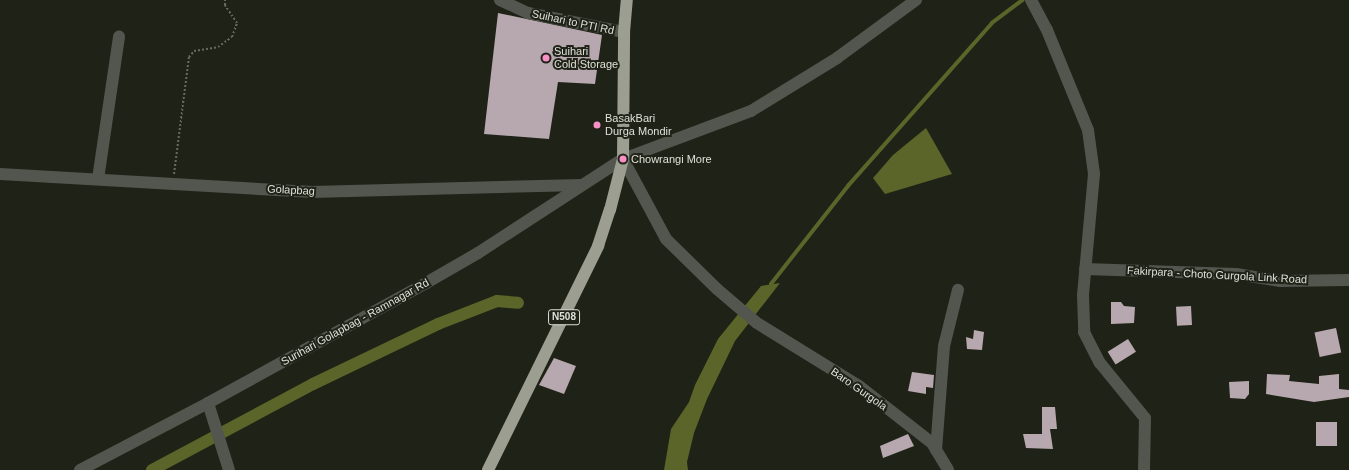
<!DOCTYPE html>
<style>
body{margin:0}
#map{position:relative;width:1349px;height:470px;overflow:hidden;background:#1f2216;font-family:Arial,sans-serif}
div>[style]{position:absolute}
[style*='--x']{left:calc(var(--x)*1px);top:calc(var(--y)*1px);width:calc(var(--w)*1px);rotate:calc(var(--a)*1deg)}
.water>*{inset:0;background:#5b6429}
.stream>*{height:3.5px;margin:-1.75px;padding:0 1.75px;transform-origin:1.75px;border-radius:1.75px;background:#5b6429}
.canal>*{height:12px;margin:-6px;padding:0 6px;transform-origin:6px;border-radius:6px;background:#5b6429}
.building>*{inset:0;background:#b7a8af;transform-origin:0 0}
.path>*{height:2px;margin-top:-1px;transform-origin:0;background:repeating-linear-gradient(90deg,#66695e 0 2px,transparent 0 4px)}
.minor>*{height:12px;margin:-6px;padding:0 6px;transform-origin:6px;border-radius:6px;background:#53554f}
.highway>*{height:12px;margin:-6px;padding:0 6px;transform-origin:6px;border-radius:6px;background:#9b9e90}
.dots>*{width:11px;height:11px;translate:-50% -50%;box-sizing:border-box;border:2px solid #1f2216;border-radius:50%}
span{translate:-50% -50%;white-space:nowrap;text-align:center;line-height:1.15;-webkit-text-stroke:4px #1f2216;paint-order:stroke}
.shield-label span{padding:1px 3px;background:#1f2216;border:1px solid;border-radius:3px;-webkit-text-stroke-width:0}
.shield-label{font-size:10px;color:#dee0d8;font-weight:700}
.street-label{font-size:11px;color:#dee0d8}
.poi-label{font-size:11px;color:#dee0d8}
.left{translate:0 -50%;text-align:left}
</style>
<div id="map">
<div class="water">
<div style="clip-path:polygon(926px 128px,952px 174px,885px 194px,873px 178px,893px 155px)"></div>
<div style="clip-path:polygon(780px 283px,735px 341px,707px 399px,694px 433px,687px 462px,688px 470px,664px 470px,671px 429px,689px 402px,695px 385px,718px 339px,761px 286px)"></div>
</div>
<div class="stream">
<div style="--x:771;--y:284;--w:125;--a:-51.8"></div>
<div style="--x:848;--y:186;--w:217;--a:-48.5"></div>
<div style="--x:992;--y:23;--w:38;--a:-37"></div>
</div>
<div class="canal">
<div style="--x:152;--y:470;--w:183;--a:-28.1"></div>
<div style="--x:313;--y:384;--w:139;--a:-25.6"></div>
<div style="--x:438;--y:324;--w:63;--a:-21.3"></div>
<div style="--x:497;--y:301;--w:21;--a:5"></div>
</div>
<div class="building">
<div style="clip-path:polygon(498px 13px,602px 35px,595px 84px,558px 82px,549px 139px,484px 134px)"></div>
<div style="clip-path:polygon(1111px 302px,1121px 302px,1124px 306px,1135px 307px,1134px 323px,1111px 324px)"></div>
<div style="left:1191px;top:306px;width:19px;height:15px;rotate:87deg"></div>
<div style="left:1336px;top:328px;width:25px;height:22px;rotate:78deg"></div>
<div style="clip-path:polygon(974px 330px,984px 332px,982px 350px,967px 349px,966px 337px,973px 339px)"></div>
<div style="left:1128px;top:339px;width:15px;height:24px;rotate:58deg"></div>
<div style="clip-path:polygon(554px 358px,576px 366px,564px 394px,539px 385px)"></div>
<div style="clip-path:polygon(912px 372px,934px 375px,933px 388px,926px 387px,926px 394px,908px 391px)"></div>
<div style="clip-path:polygon(1267px 374px,1290px 375px,1289px 381px,1319px 384px,1319px 376px,1339px 374px,1339px 389px,1349px 390px,1349px 397px,1314px 402px,1266px 394px)"></div>
<div style="clip-path:polygon(1249px 381px,1249px 394px,1245px 399px,1230px 398px,1229px 382px)"></div>
<div style="clip-path:polygon(1042px 407px,1055px 407px,1057px 429px,1050px 429px,1053px 449px,1026px 448px,1023px 434px,1042px 434px)"></div>
<div style="left:1316px;top:422px;width:21px;height:24px"></div>
<div style="clip-path:polygon(908px 434px,914px 446px,883px 458px,880px 446px)"></div>
</div>
<div class="path">
<div style="--x:174;--y:174;--w:118;--a:-82.7"></div>
<div style="--x:189;--y:57;--w:8;--a:-50"></div>
<div style="--x:194;--y:51;--w:24;--a:-9"></div>
<div style="--x:218;--y:47;--w:17;--a:-36"></div>
<div style="--x:232;--y:37;--w:15;--a:-70"></div>
<div style="--x:237;--y:23;--w:22;--a:-124"></div>
<div style="--x:225;--y:5;--w:5;--a:-90"></div>
</div>
<div class="minor">
<div style="--x:500;--y:0;--w:31;--a:25"></div>
<div style="--x:528;--y:13;--w:98;--a:11.2"></div>
<div style="--x:1031;--y:0;--w:34;--a:62"></div>
<div style="--x:1047;--y:30;--w:108;--a:67.7"></div>
<div style="--x:1088;--y:130;--w:44;--a:82.2"></div>
<div style="--x:1094;--y:174;--w:121;--a:95.2"></div>
<div style="--x:1083;--y:295;--w:37;--a:88"></div>
<div style="--x:1084;--y:332;--w:35;--a:63"></div>
<div style="--x:1100;--y:363;--w:71;--a:50.7"></div>
<div style="--x:1145;--y:418;--w:52;--a:91.1"></div>
<div style="--x:623;--y:159;--w:91;--a:61.7"></div>
<div style="--x:666;--y:239;--w:71;--a:44.4"></div>
<div style="--x:717;--y:289;--w:52;--a:40.4"></div>
<div style="--x:757;--y:323;--w:120;--a:31.7"></div>
<div style="--x:859;--y:386;--w:93;--a:38"></div>
<div style="--x:932;--y:443;--w:31;--a:59"></div>
<div style="--x:0;--y:174;--w:313;--a:3.3"></div>
<div style="--x:312;--y:192;--w:270;--a:-1.5"></div>
<div style="--x:98;--y:179;--w:144;--a:-81.6"></div>
<div style="--x:1085;--y:269;--w:151;--a:1.9"></div>
<div style="--x:1236;--y:274;--w:45;--a:9"></div>
<div style="--x:1280;--y:281;--w:69;--a:-0.8"></div>
<div style="--x:208;--y:403;--w:70;--a:72.6"></div>
<div style="--x:936;--y:450;--w:104;--a:-85.6"></div>
<div style="--x:944;--y:346;--w:58;--a:-76"></div>
<div style="--x:80;--y:470;--w:144;--a:-27.6"></div>
<div style="--x:208;--y:403;--w:249;--a:-28.8"></div>
<div style="--x:426;--y:283;--w:60;--a:-30"></div>
<div style="--x:478;--y:253;--w:173;--a:-33"></div>
<div style="--x:623;--y:159;--w:137;--a:-20.6"></div>
<div style="--x:751;--y:111;--w:101;--a:-31.6"></div>
<div style="--x:837;--y:58;--w:98;--a:-36.3"></div>
</div>
<div class="highway">
<div style="--x:488;--y:470;--w:250;--a:-63.8"></div>
<div style="--x:598;--y:246;--w:38;--a:-72"></div>
<div style="--x:610;--y:210;--w:53;--a:-75.7"></div>
<div style="--x:623;--y:159;--w:127;--a:-89.5"></div>
<div style="--x:624;--y:32;--w:32;--a:-85"></div>
</div>
<div class="dots">
<div style="left:546px;top:58px;background:#fa8fc8"></div>
<div style="left:597px;top:125px;background:#fa8fc8"></div>
<div style="left:623px;top:159px;background:#fa8fc8"></div>
</div>
<div class="shield-label">
<span style="left:564px;top:317px">N508</span>
</div>
<div class="street-label">
<span style="left:573px;top:22px;rotate:12deg">Suihari to PTI Rd</span>
<span style="left:291px;top:190px;rotate:3deg">Golapbag</span>
<span style="left:1217px;top:275px;rotate:3deg">Fakirpara - Choto Gurgola Link Road</span>
<span style="left:355px;top:322px;rotate:-29deg">Surihari Golapbag - Ramnagar Rd</span>
<span style="left:859px;top:389px;rotate:35deg">Baro Gurgola</span>
</div>
<div class="poi-label">
<span class="left" style="left:554px;top:58px">Suihari<br>Cold Storage</span>
<span class="left" style="left:605px;top:125px">BasakBari<br>Durga Mondir</span>
<span class="left" style="left:631px;top:159px">Chowrangi More</span>
</div>
</div>
